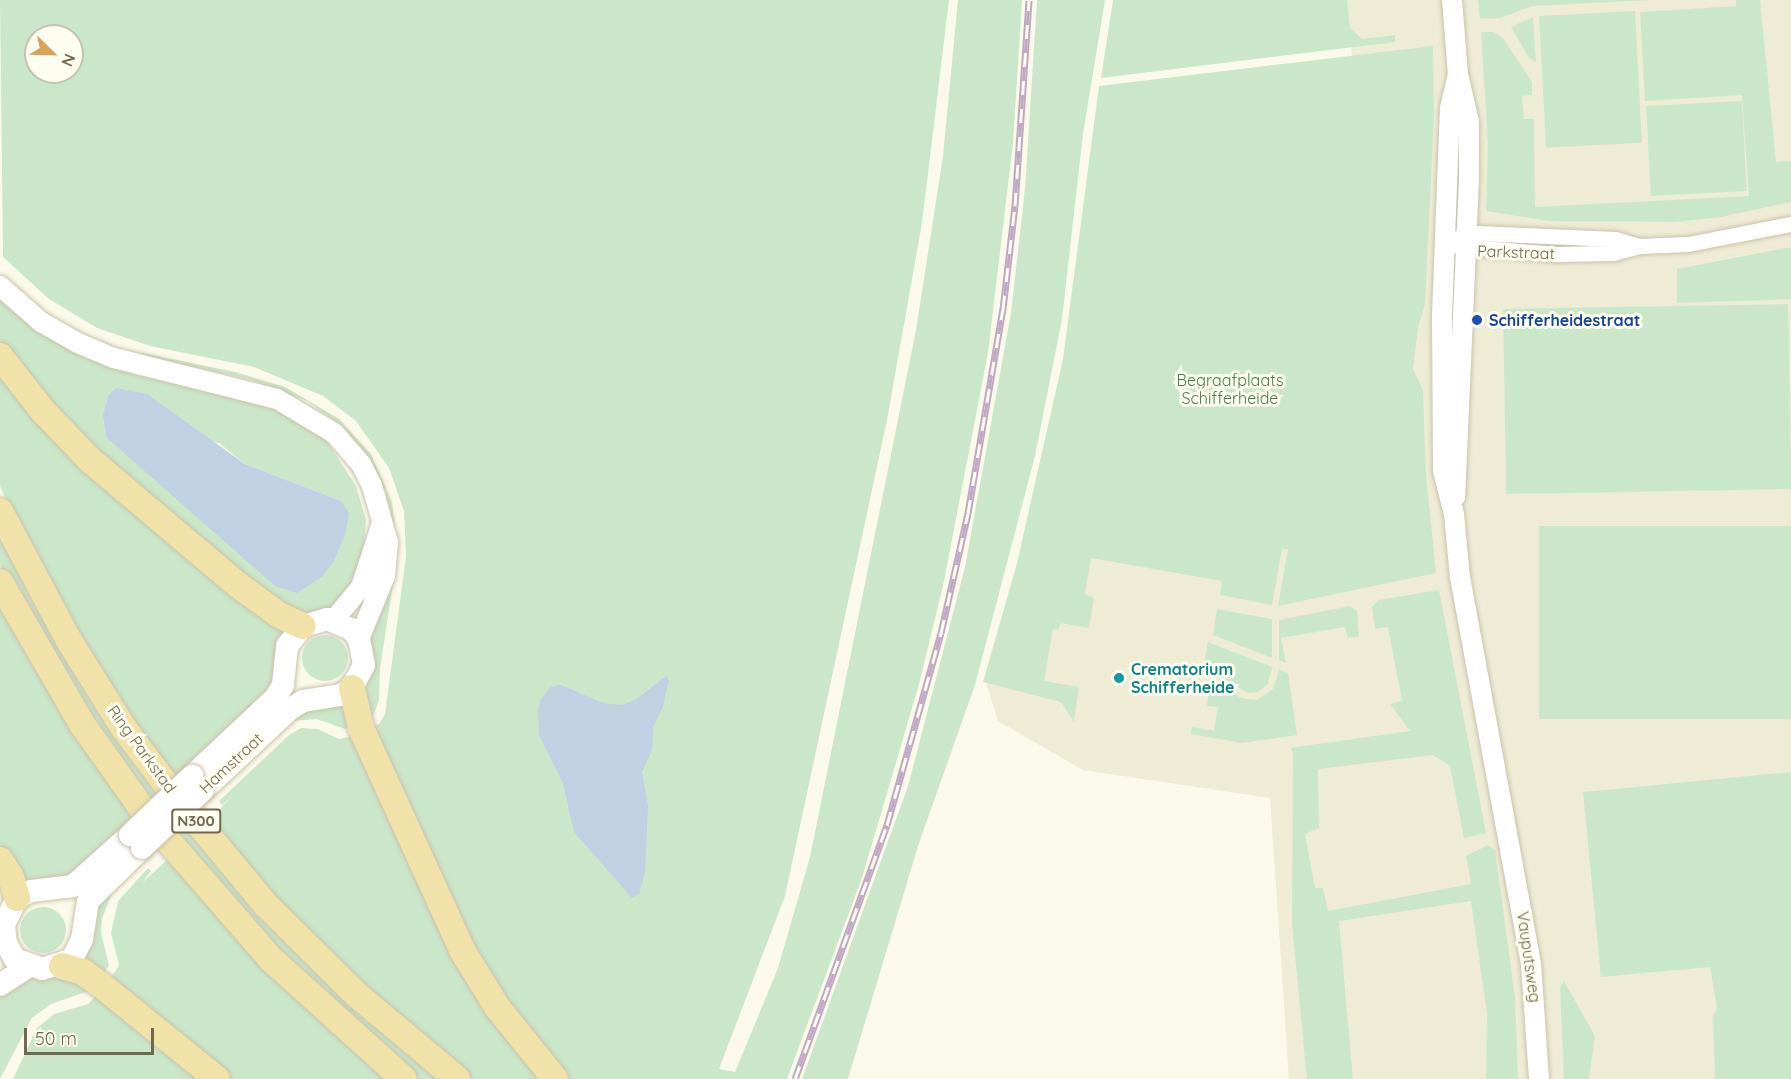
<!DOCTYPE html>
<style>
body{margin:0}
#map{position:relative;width:1791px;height:1079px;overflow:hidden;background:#fbfaea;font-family:Quicksand,sans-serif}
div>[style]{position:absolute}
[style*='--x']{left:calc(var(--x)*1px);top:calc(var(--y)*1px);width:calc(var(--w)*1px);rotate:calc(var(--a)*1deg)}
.residential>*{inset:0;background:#efecd6}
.green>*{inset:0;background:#cbe7c9;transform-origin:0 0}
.round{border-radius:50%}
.water>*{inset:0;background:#bfd1e3}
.roads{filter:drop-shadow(0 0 2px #c9c3ad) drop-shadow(0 0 2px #c9c3ad)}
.minor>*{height:15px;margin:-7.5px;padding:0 7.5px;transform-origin:7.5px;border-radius:7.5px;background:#fff}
.tertiary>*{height:20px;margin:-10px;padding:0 10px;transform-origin:10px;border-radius:10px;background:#fff}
.secondary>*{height:22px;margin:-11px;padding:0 11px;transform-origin:11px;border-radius:11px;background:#fff}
.trunk>*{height:26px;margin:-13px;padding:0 13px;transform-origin:13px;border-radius:13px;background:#f0e2a8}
.rail>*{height:7px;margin-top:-3.5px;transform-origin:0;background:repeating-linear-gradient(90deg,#fdfdf0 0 14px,#c1a8c4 0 28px);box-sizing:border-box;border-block:2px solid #c1a8c4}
.bridges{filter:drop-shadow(0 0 2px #cac2a9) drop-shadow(0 0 2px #cac2a9)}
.secondary-bridge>*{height:22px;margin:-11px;padding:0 11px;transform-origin:11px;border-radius:11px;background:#fff}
.dots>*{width:16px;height:16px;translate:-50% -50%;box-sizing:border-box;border:3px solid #fdfdf0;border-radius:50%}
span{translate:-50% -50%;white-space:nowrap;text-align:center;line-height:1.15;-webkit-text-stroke:6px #fdfdf0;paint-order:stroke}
.shield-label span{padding:2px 4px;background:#fdfdf0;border:2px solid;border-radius:4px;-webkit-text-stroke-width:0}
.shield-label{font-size:15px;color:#73684f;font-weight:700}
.street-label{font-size:16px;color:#73684f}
.transit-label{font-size:16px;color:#164399;font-weight:700}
.left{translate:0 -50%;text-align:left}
.park-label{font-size:16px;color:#4b7d4e}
.culture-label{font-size:16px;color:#0d838f;font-weight:700}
.north{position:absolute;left:24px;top:24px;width:60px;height:60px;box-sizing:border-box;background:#fdfdf0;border:2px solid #c6c1b0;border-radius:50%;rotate:113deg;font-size:16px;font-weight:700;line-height:24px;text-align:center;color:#73684f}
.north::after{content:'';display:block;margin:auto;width:21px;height:27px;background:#d8a25b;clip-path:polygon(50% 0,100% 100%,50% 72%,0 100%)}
.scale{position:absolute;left:24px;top:1028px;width:130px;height:27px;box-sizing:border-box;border:3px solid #73684f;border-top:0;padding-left:8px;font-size:18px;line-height:21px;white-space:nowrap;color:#73684f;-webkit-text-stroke:4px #fdfdf0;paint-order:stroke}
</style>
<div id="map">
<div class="residential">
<div style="clip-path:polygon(1345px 0,1791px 0,1791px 1072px,1758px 1079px,1289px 1079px,1270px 798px,1083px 770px,998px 721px,986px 683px,1023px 555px,1352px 56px)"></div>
</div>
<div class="green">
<div style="clip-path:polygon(evenodd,0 0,949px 0,922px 223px,887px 420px,785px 896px,719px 1069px,735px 1072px,778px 968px,810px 857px,916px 330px,943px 156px,958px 0,1022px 0,1013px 143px,988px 353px,943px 586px,918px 688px,862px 878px,787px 1079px,565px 1079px,522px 1028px,467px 945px,367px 730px,379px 724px,385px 714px,406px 556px,404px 511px,389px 468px,356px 421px,323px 396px,254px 367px,150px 346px,97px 328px,49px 299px,3px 257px,0 0,36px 36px,72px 36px,72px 72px,36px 72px,36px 36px)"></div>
<div style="clip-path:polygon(1037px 0,1105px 0,1083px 134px,1062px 319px,1035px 456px,975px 685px,918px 846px,848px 1079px,802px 1079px,908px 786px,965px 567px,1011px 313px,1025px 189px)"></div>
<div style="clip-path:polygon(1113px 0,1347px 0,1350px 28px,1362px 39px,1395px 35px,1395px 42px,1101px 78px)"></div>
<div style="clip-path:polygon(1478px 0,1652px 0,1533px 6px,1500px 18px,1480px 19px)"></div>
<div style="clip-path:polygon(1736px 0,1760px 0,1776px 162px,1791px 161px,1791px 202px,1721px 217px,1675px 222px,1550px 221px,1486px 211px,1488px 144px,1481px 32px,1494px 32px,1503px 38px,1532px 82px,1532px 95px,1522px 96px,1524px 119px,1534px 119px,1535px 207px,1749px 196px,1742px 95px,1645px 101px,1640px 12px,1736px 6px)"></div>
<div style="left:1635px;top:11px;width:132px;height:96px;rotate:87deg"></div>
<div style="clip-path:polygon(1533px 17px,1536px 62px,1529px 58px,1511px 27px)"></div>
<div style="clip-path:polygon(1433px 46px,1434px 115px,1425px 305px,1418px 327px,1413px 369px,1423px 390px,1426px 474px,1436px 573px,1278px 606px,1288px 549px,1282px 549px,1272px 605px,1220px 595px,1222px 581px,1091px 558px,1085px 594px,1094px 598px,1089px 628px,1060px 623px,1059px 630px,1053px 629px,1044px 681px,1079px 687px,1074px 722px,1061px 702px,983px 682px,1017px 563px,1063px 359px,1099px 86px)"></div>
<div style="left:1742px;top:101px;width:90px;height:96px;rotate:87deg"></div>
<div style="clip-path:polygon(1791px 247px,1791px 299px,1677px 303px,1677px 269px)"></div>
<div style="clip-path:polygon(evenodd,0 300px,71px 350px,139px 376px,213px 391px,279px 411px,308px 426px,328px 443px,356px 486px,366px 520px,362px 572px,335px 607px,307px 614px,288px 612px,95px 455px,0 344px,0 300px,103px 416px,219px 443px,245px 464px,341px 501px,103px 416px)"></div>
<div style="left:1788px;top:304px;width:185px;height:285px;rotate:89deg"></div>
<div style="clip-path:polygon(143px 353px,235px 372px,285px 387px,339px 419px,371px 454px,392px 502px,398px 551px,380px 669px,379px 700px,373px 717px,364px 721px,361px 715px,370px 634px,394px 531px,386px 492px,369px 458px,343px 427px,307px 401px,249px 379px,142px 356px)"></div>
<div style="clip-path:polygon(0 364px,286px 629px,273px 686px,172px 780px,126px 720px,35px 562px,0 486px)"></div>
<div style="left:1791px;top:526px;width:193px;height:252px;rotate:90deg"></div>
<div style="clip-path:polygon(0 531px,136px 763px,444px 1079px,418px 1079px,382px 1049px,259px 933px,144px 800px,44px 648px,0 565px)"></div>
<div style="clip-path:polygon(1439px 590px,1486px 833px,1464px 838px,1450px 766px,1433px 755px,1318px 769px,1319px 828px,1305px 834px,1315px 888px,1323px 888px,1328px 911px,1471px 884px,1466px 856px,1488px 845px,1495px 850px,1515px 997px,1518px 1079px,1486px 1079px,1487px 1014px,1471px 901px,1339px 921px,1353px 1079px,1307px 1079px,1292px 924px,1293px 752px,1290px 748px,1410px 731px,1390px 704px,1402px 701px,1388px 627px,1375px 629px,1372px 607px,1379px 600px)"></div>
<div style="clip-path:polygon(0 606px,75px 733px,134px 816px,79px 874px,26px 884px,0 848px)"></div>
<div style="clip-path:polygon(1350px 606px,1357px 611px,1359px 637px,1348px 638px,1345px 627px,1281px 638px,1286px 663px,1279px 660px,1279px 620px)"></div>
<div style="clip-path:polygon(1217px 609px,1272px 619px,1272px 658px,1213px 635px)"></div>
<div class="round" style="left:302px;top:635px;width:46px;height:46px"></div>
<div style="clip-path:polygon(1208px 642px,1272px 667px,1268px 684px,1258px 692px,1248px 693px,1220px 677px,1202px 674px)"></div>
<div style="clip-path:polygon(1279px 670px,1288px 673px,1297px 735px,1242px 743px,1191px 734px,1192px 727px,1214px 731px,1218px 707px,1207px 706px,1209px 690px,1205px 688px,1222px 685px,1241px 698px,1257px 700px,1273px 689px)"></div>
<div style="clip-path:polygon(343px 703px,353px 726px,345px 729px,317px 719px,292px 721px,291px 715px)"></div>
<div style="clip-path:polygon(301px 728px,318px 729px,339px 739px,357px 735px,548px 1079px,472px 1079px,458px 1068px,361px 988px,206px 822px,233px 796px,222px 805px,219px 801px,289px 735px)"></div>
<div style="clip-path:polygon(1791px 772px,1791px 1079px,1715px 1079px,1713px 1017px,1717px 1008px,1710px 967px,1601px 977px,1583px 792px)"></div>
<div style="clip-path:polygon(167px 860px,177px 869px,391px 1079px,229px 1079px,108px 983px,119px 965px,111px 933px,118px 901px,148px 868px,151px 871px,143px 882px)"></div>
<div style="clip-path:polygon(113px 890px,102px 919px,101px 933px,109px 965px,102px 976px,82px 959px,95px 905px)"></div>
<div class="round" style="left:20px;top:907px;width:46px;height:46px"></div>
<div style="clip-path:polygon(69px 976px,89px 991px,51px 1004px,32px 1018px,0 1079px,0 995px,24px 979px)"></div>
<div style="clip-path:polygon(1564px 981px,1595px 1036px,1589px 1079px,1564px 1079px,1560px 987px)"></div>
<div style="clip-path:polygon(100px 992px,209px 1079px,13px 1079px,37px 1028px,54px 1014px,88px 1004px)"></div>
</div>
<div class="water">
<div style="clip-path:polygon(116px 388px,147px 394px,245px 464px,341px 501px,349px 513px,345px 535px,334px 561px,322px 577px,297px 593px,275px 586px,107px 438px,103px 416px,108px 396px)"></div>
<div style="clip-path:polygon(666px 676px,669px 680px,663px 707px,653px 727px,652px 750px,642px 772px,648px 806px,645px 872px,639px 894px,632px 898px,574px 832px,563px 783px,539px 735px,538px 709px,541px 699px,551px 687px,561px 685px,603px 703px,622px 705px,635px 700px)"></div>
</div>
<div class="roads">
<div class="minor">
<div style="--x:1459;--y:237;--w:19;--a:-12"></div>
<div style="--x:1478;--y:233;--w:137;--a:2.5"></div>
<div style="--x:1615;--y:239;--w:26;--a:16"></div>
<div style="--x:1457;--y:246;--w:99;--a:4.6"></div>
<div style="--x:1556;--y:254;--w:57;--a:-1"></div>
<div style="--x:1613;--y:253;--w:28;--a:-15"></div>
<div style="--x:1640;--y:246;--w:48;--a:-2.4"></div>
<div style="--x:1688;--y:244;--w:105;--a:-11"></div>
</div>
<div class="tertiary">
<div style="--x:1452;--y:0;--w:74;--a:85.4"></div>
<div style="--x:1458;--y:74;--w:49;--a:77.1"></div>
<div style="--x:1469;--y:122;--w:57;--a:90"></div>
<div style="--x:1469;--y:179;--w:318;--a:92.5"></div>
<div style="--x:1458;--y:74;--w:35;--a:103"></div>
<div style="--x:1450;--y:108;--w:209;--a:92.2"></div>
<div style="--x:1442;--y:317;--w:154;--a:89.6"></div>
<div style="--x:1443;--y:471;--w:44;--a:75.7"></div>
<div style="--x:1454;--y:514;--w:63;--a:84.6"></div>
<div style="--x:1460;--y:577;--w:393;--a:79.6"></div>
<div style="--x:1531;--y:964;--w:115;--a:86"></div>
<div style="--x:0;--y:286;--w:55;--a:41.3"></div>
<div style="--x:41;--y:322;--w:43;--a:29.6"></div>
<div style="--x:78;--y:343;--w:39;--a:23"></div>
<div style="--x:114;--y:358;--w:168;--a:14.1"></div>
<div style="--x:277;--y:399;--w:66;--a:30.8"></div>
<div style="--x:334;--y:433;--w:41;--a:48.9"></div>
<div style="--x:361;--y:464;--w:25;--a:63"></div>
<div style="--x:372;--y:486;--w:58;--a:74.1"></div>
<div style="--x:388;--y:542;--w:34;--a:95"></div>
<div style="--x:385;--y:576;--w:68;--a:112.4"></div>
<div style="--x:333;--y:621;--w:44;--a:-50.5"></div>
<div style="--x:361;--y:587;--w:64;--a:-71.8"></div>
</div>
<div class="secondary">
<div style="--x:192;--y:776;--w:114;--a:-43.2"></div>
<div style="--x:275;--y:698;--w:15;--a:-58"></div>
<div style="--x:283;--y:685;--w:39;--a:-84"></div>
<div style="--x:287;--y:646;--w:26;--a:-51"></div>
<div style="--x:303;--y:626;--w:25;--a:-16"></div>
<div style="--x:327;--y:619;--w:26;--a:23"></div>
<div style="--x:351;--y:629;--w:13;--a:51"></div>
<div style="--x:359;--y:639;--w:26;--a:79"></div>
<div style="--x:364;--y:665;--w:26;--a:118"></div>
<div style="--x:352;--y:688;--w:13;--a:148"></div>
<div style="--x:341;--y:695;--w:38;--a:171"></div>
<div style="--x:303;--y:701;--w:15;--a:148"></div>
<div style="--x:290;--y:709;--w:119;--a:137"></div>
<div style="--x:130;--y:835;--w:76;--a:138.2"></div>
<div style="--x:73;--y:886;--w:42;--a:173.2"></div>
<div style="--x:31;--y:891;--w:16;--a:153"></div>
<div style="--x:17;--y:898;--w:30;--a:116"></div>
<div style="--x:4;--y:925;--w:18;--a:84"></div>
<div style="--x:6;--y:943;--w:18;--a:61"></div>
<div style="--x:15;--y:959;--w:29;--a:20"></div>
<div style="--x:42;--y:969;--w:32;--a:-18"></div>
<div style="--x:72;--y:959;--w:22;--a:-63"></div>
<div style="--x:82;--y:939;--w:38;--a:-81"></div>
<div style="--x:88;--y:901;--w:76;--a:-44.5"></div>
<div style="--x:0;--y:985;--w:33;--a:-33"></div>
</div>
<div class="trunk">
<div style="--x:0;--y:356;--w:70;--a:52"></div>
<div style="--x:43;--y:411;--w:68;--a:46.2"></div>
<div style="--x:90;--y:460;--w:194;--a:40.2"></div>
<div style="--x:238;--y:585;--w:51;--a:36.2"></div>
<div style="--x:279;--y:615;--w:26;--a:25"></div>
<div style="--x:0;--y:511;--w:145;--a:62"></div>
<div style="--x:68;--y:639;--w:104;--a:58"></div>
<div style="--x:123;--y:727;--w:75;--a:53.1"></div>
<div style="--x:168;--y:787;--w:153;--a:50.3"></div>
<div style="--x:266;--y:905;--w:128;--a:44.7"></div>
<div style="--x:357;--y:995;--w:131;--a:40"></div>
<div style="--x:0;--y:582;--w:164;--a:60"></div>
<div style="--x:82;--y:724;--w:119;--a:54.6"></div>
<div style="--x:151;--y:821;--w:183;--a:49"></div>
<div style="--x:271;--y:959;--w:179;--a:42.1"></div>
<div style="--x:352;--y:688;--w:41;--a:77.3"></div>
<div style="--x:361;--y:728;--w:244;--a:65.5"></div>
<div style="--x:462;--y:950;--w:67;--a:58.4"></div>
<div style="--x:497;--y:1007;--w:92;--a:51.1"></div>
<div style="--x:0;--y:860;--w:20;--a:57"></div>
<div style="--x:11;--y:877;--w:22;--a:74"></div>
<div style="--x:62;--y:966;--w:22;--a:16"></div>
<div style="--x:83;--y:972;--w:22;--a:36"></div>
<div style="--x:101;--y:985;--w:149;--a:39"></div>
</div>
</div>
<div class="rail">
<div style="--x:795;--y:1079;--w:270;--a:-70.1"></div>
<div style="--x:887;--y:825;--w:199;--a:-74.3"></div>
<div style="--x:941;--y:633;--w:123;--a:-77.3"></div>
<div style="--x:968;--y:513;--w:207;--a:-80.3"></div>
<div style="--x:1003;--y:309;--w:104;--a:-83.4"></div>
<div style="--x:1015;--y:206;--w:206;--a:-86.1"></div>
</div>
<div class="bridges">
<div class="secondary-bridge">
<div style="--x:130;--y:835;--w:86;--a:-43.6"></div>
<div style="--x:142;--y:848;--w:84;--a:-43.6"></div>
</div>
</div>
<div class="dots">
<div style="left:1477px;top:320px;background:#1a4fb4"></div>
<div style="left:1119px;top:678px;background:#0f9aa8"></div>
</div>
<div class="shield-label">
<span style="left:196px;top:821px">N300</span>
</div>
<div class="street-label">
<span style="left:1516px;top:252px;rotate:2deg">Parkstraat</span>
<span style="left:142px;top:749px;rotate:54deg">Ring Parkstad</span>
<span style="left:231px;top:763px;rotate:-43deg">Hamstraat</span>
<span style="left:1529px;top:957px;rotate:82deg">Vauputsweg</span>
</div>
<div class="transit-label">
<span class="left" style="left:1489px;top:320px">Schifferheidestraat</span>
</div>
<div class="park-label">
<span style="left:1230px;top:389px">Begraafplaats<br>Schifferheide</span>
</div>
<div class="culture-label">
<span class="left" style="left:1131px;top:678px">Crematorium<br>Schifferheide</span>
</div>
<div class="north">N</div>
<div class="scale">50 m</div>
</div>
